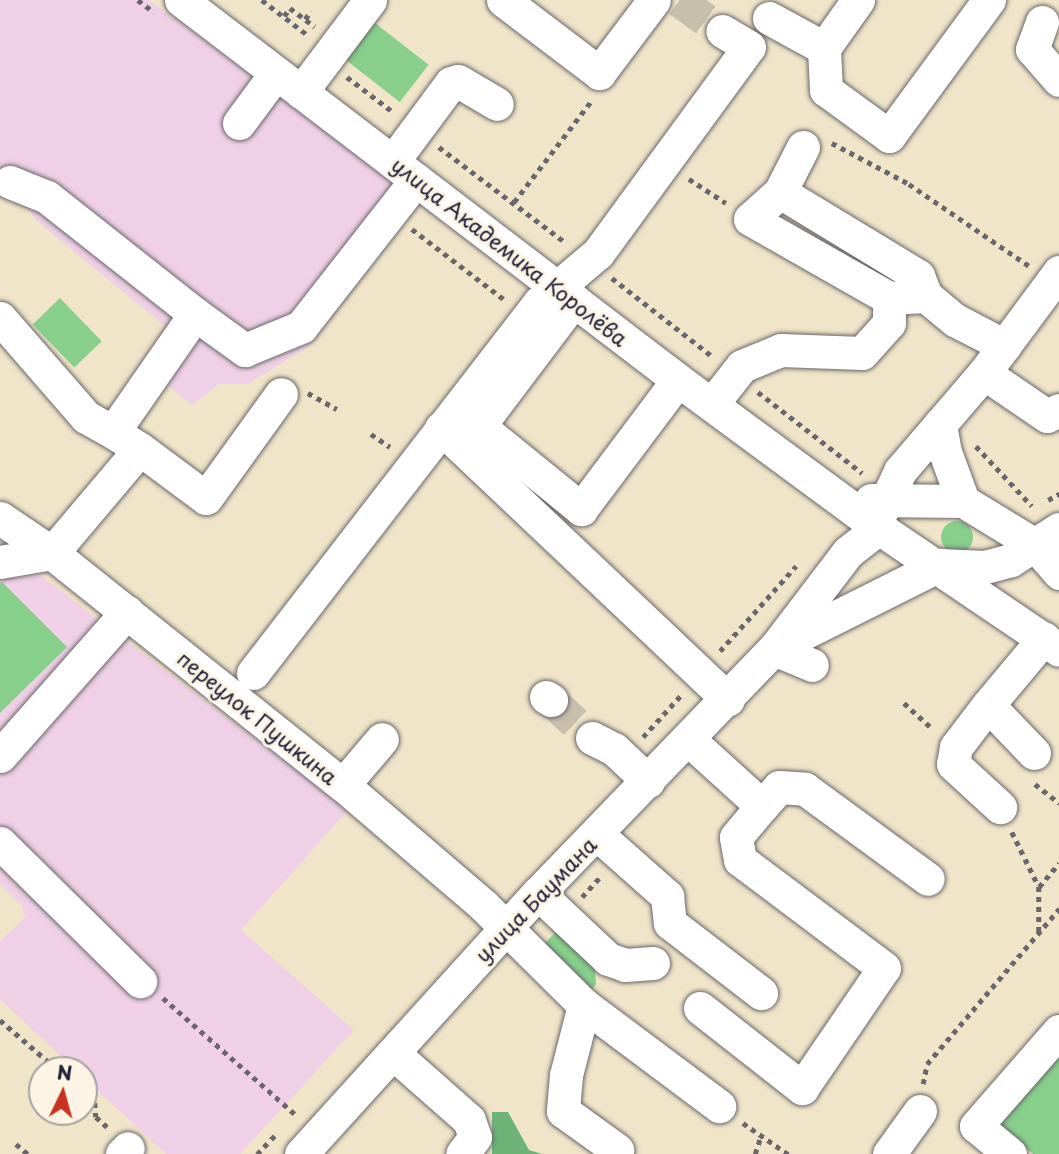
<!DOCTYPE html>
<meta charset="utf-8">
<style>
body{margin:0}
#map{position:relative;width:1059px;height:1154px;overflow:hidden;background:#f0e5c8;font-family:"Playpen Sans",sans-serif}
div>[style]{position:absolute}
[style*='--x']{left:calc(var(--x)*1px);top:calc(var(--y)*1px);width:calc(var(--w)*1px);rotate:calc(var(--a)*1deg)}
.built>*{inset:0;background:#efd0e6}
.green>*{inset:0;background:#87cf8b;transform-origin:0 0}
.round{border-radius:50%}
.forest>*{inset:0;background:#6db277}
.minor-tunnel>*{height:33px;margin-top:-16.5px;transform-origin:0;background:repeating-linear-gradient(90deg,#c7beac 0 33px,transparent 0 50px)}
.path>*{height:4.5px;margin-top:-2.25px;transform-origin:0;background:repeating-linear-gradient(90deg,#6a666c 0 5px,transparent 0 10px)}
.roads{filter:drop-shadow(0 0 2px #6a666c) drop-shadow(0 0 2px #6a666c)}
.minor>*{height:33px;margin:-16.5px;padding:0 16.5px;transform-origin:16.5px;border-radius:16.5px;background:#fff}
span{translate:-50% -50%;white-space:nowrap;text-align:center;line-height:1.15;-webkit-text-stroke:6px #fcf5e5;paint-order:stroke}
.street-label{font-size:21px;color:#22223b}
.north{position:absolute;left:28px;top:1056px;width:70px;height:70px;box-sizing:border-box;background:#fcf5e5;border:2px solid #a5a1a1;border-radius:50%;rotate:5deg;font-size:19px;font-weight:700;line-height:28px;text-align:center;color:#22223b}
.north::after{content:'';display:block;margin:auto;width:24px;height:32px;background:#c8321e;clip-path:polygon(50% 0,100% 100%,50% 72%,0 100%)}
</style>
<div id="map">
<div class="built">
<div style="clip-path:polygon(0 0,149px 0,420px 199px,311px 345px,248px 384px,219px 384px,192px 405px,162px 381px,167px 328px,37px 221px,0 172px)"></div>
<div style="clip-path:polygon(41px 576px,348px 810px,241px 930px,354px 1030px,240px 1154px,166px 1154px,84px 1078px,84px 1070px,76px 1070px,0 999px,0 941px,25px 917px,23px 907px,0 884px,0 577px)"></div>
</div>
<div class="green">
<div style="left:375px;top:23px;width:68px;height:47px;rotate:38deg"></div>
<div style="left:60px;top:298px;width:60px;height:38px;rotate:46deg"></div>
<div class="round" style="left:941px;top:521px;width:32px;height:32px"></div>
<div style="clip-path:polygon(2px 582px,67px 647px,0 713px,0 584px)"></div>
<div style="clip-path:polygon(558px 930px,577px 942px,595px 971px,596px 984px,588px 995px,543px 954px,545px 943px)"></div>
<div style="clip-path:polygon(1059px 1049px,1059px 1154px,1033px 1154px,995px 1121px)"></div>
</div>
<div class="forest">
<div style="clip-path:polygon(492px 1112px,508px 1112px,529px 1150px,542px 1154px,492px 1154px)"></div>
</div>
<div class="minor-tunnel">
<div style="--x:679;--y:0;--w:53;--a:35.8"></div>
<div style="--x:551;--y:700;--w:56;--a:42.8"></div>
</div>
<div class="path">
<div style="--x:138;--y:0;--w:20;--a:37"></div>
<div style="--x:262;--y:0;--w:59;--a:37.5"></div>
<div style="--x:284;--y:16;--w:10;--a:-53"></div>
<div style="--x:290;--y:8;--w:31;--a:37"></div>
<div style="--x:305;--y:19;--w:10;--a:-53"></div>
<div style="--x:347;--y:77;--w:58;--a:37.3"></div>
<div style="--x:832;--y:143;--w:87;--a:28"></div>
<div style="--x:909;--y:184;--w:145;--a:34.3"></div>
<div style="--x:439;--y:147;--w:159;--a:37.1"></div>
<div style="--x:689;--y:179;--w:44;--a:33"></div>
<div style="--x:514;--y:202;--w:128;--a:-52.6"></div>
<div style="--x:412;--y:229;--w:117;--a:37.4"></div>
<div style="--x:612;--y:278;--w:128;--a:38"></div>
<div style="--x:758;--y:392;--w:132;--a:37.9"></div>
<div style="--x:308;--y:393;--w:33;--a:29"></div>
<div style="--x:371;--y:434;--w:23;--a:34"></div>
<div style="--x:976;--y:446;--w:82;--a:47"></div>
<div style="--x:1048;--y:500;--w:13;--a:-29"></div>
<div style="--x:720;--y:651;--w:114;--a:-48.2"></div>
<div style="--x:904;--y:703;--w:39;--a:42"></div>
<div style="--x:643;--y:737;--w:58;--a:-47.8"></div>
<div style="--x:1035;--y:784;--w:31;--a:38"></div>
<div style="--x:1012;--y:832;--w:61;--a:63.9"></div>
<div style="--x:1039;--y:887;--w:45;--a:90"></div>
<div style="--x:1039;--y:887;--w:31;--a:-50"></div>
<div style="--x:582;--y:897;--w:30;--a:-48"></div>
<div style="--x:163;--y:998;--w:177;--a:41.3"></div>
<div style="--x:0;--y:1020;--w:77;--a:40.8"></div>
<div style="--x:923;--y:1084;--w:20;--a:-79"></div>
<div style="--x:927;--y:1064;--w:204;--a:-49.6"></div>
<div style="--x:84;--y:1093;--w:15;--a:42"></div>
<div style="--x:95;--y:1103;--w:14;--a:86"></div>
<div style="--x:96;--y:1117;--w:15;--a:42"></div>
<div style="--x:743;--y:1123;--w:55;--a:34.6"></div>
<div style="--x:16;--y:1144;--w:16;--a:40"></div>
<div style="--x:257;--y:1154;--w:29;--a:-46"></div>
<div style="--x:755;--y:1154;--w:19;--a:-72"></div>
</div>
<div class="roads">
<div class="minor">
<div style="--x:181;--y:0;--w:626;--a:37.4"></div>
<div style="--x:678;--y:380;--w:250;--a:36.4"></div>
<div style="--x:879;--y:528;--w:217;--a:34.1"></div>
<div style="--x:503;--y:0;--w:121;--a:37.2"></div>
<div style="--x:599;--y:73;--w:91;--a:-53"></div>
<div style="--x:769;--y:18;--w:63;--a:28.6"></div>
<div style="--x:824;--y:48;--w:42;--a:87.3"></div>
<div style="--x:826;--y:90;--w:78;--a:36.1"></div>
<div style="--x:889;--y:136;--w:169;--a:-53.7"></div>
<div style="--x:1042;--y:22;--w:29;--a:110"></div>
<div style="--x:1032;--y:49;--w:41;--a:48.9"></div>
<div style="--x:824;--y:48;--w:59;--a:-54.7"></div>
<div style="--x:301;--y:92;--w:115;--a:-53.1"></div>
<div style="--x:239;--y:123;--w:62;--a:-53.5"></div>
<div style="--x:803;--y:147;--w:51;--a:117.1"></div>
<div style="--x:780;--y:192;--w:162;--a:31.3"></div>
<div style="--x:918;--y:276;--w:22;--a:68"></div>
<div style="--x:926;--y:296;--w:38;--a:40"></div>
<div style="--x:955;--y:320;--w:56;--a:27.5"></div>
<div style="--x:393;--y:161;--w:97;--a:-53.4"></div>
<div style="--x:451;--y:83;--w:7;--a:-16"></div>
<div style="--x:458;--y:81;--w:45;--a:30.5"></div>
<div style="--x:10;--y:182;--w:40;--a:22"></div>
<div style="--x:47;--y:197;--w:189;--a:38.3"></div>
<div style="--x:780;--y:192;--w:40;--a:138"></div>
<div style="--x:750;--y:219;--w:160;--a:29.6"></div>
<div style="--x:889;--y:298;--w:37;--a:-3"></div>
<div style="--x:574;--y:300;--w:158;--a:127"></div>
<div style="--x:479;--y:426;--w:132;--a:39.1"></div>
<div style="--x:581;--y:509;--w:161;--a:-53.1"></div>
<div style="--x:0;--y:318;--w:131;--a:49"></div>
<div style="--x:86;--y:417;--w:31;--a:29"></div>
<div style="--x:984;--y:373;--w:76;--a:34.3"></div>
<div style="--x:1047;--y:416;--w:13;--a:-27"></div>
<div style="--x:712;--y:404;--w:48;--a:-51.7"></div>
<div style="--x:742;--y:366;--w:42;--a:-22.3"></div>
<div style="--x:781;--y:350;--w:81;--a:2.1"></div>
<div style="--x:862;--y:353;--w:40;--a:-48"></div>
<div style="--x:889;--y:323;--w:25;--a:-90"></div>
<div style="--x:940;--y:424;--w:28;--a:80"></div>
<div style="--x:945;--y:452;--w:52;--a:69.8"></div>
<div style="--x:441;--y:428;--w:395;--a:43.4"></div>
<div style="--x:140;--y:449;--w:32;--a:-148"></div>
<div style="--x:113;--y:432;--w:144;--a:-55.2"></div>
<div style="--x:195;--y:314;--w:62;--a:35.8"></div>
<div style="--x:245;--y:350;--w:61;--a:-22.3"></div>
<div style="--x:301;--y:327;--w:187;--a:-52"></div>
<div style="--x:871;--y:500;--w:92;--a:0.6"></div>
<div style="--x:963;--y:501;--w:84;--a:31.4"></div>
<div style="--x:1035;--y:545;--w:37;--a:49"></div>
<div style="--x:0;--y:518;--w:63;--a:33.9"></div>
<div style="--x:52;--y:553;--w:372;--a:38.6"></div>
<div style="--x:343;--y:785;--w:186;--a:40.6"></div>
<div style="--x:484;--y:906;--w:141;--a:44.7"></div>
<div style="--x:584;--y:1005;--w:72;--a:104.4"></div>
<div style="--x:566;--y:1075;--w:36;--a:95"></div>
<div style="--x:563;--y:1111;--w:67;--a:35.8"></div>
<div style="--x:879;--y:528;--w:12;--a:-90"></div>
<div style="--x:879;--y:516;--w:50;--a:-65"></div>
<div style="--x:900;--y:471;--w:129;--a:-49.4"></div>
<div style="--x:984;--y:373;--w:126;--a:-53.4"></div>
<div style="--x:0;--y:562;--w:53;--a:-9.8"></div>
<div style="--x:52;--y:553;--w:136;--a:-49.8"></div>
<div style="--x:140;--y:449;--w:82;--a:36.6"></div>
<div style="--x:206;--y:498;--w:128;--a:-54.2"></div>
<div style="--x:782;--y:644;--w:177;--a:-26.6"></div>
<div style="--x:940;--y:565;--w:45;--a:2.5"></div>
<div style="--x:985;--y:567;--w:27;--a:-15"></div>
<div style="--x:1011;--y:560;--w:57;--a:-32.9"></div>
<div style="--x:774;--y:649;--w:41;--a:22.8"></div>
<div style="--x:253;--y:673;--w:468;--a:-52.3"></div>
<div style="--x:539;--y:303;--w:77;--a:-40.3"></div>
<div style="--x:598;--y:253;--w:255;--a:-53.8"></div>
<div style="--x:749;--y:47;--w:31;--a:-149"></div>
<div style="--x:546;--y:697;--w:6;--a:31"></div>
<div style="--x:988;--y:705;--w:53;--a:127.3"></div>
<div style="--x:956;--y:747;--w:17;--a:100"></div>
<div style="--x:953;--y:764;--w:64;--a:42.5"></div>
<div style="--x:592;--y:738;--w:25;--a:27"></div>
<div style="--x:614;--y:749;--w:47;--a:43.3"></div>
<div style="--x:688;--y:739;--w:100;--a:42.2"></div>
<div style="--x:762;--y:806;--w:25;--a:-48"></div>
<div style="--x:779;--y:787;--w:26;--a:4"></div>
<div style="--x:805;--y:789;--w:152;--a:36.2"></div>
<div style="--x:1034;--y:753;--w:66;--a:-133.8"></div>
<div style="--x:988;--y:705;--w:87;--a:-50.1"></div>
<div style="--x:0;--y:756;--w:192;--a:-48.6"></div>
<div style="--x:343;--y:785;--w:60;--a:-49.7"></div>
<div style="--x:597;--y:834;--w:94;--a:41.5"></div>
<div style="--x:667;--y:896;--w:27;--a:84"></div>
<div style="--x:670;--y:923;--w:115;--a:37.6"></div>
<div style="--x:0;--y:843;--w:197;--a:44.6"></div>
<div style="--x:538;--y:893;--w:96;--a:43.3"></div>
<div style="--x:608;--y:959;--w:18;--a:19"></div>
<div style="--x:625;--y:965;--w:28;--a:-4"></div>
<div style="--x:584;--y:1005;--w:169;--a:36.8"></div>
<div style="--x:700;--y:1008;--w:130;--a:38.1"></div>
<div style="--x:802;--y:1088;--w:145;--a:-55.7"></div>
<div style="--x:884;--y:968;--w:180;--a:-143.1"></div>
<div style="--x:740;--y:860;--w:23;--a:-100"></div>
<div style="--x:736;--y:837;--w:40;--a:-50"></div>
<div style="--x:393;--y:1053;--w:101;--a:41.4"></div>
<div style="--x:469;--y:1120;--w:18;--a:71"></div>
<div style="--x:475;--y:1137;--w:21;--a:127"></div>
<div style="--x:122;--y:1154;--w:8;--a:-45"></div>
<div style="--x:301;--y:1154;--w:353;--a:-47.8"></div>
<div style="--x:538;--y:893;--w:339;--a:-46"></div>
<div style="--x:774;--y:649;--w:122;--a:-52.7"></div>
<div style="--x:848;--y:552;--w:39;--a:-38"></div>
<div style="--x:889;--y:1154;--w:53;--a:-54.2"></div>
<div style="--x:1010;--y:1154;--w:44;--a:-140.5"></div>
<div style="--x:976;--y:1126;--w:126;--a:-48.9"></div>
</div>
</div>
<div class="street-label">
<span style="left:510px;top:251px;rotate:38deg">улица Академика Королёва</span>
<span style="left:258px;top:717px;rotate:39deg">переулок Пушкина</span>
<span style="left:535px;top:899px;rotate:-46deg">улица Баумана</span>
</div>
<div class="north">N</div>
</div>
